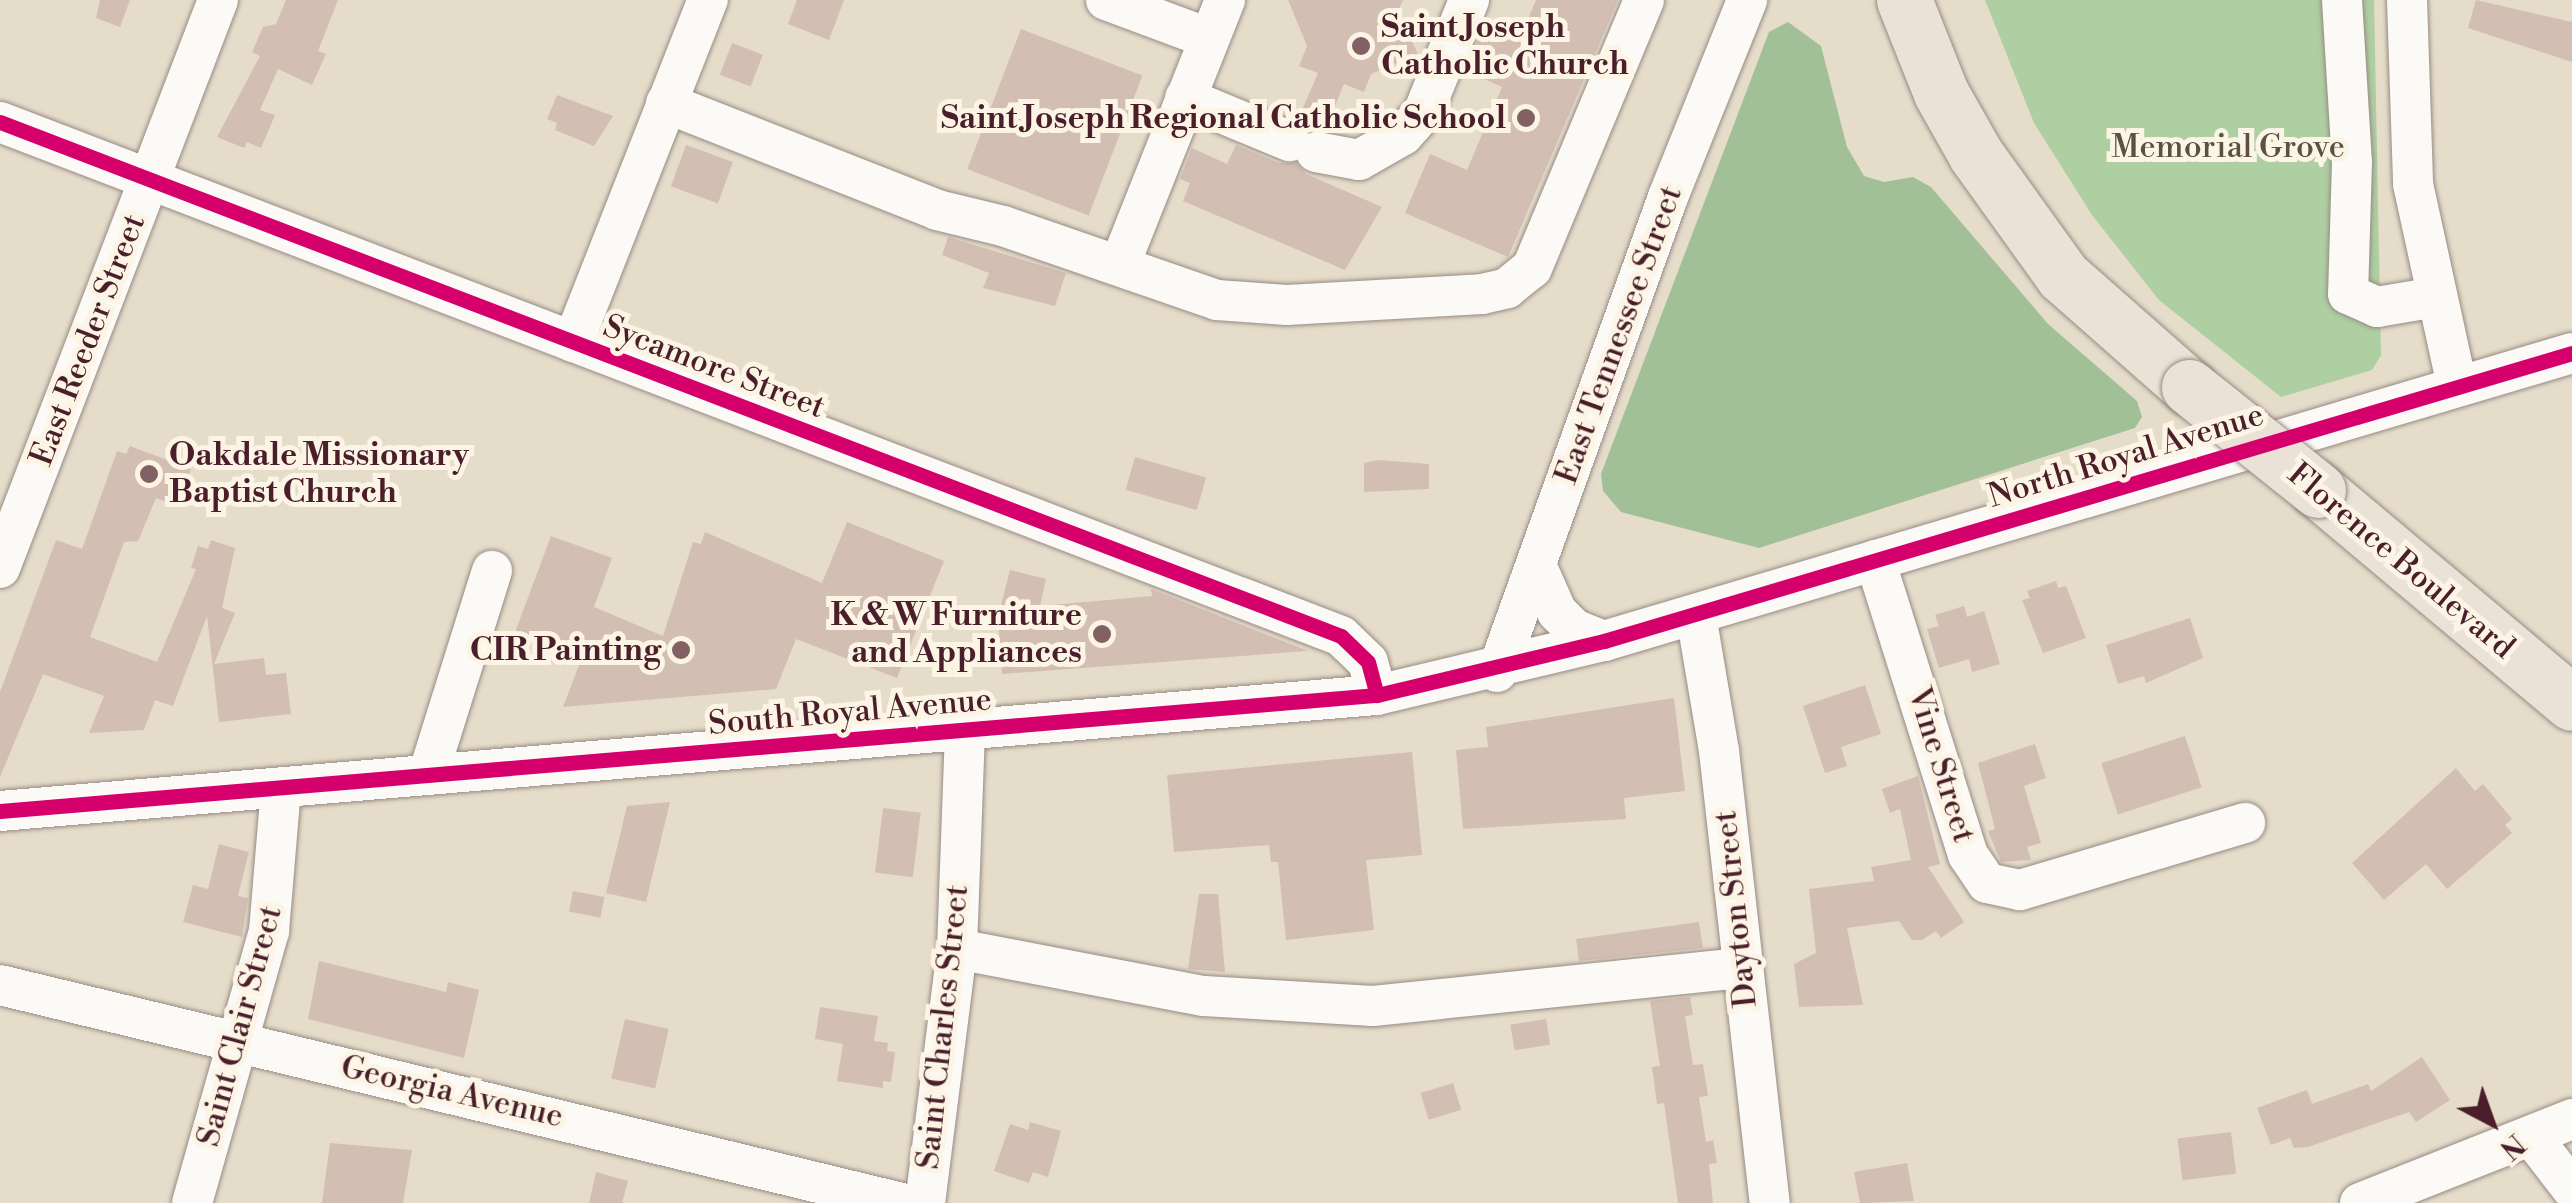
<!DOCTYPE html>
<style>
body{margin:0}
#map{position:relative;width:2572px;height:1203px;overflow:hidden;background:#e6dcca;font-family:"Libre Bodoni",serif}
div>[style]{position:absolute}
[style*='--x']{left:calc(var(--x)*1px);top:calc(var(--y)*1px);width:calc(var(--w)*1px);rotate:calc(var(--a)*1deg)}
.green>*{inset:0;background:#aecfa1}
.forest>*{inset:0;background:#a1c097}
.building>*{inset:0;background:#d3beb4;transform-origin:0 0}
.roads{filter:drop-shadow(0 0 2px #978b84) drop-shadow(0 0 2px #978b84)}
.minor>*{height:40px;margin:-20px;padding:0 20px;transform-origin:20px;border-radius:20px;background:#fbfaf7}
.highway>*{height:55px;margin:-27.5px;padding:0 27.5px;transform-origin:27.5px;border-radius:27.5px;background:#ebe2d7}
.bridges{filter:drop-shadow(0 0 2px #978b84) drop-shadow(0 0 2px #978b84)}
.highway-bridge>*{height:55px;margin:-27.5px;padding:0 27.5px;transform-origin:27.5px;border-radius:27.5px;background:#ebe2d7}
.cycleway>*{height:15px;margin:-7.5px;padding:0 7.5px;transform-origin:7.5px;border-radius:7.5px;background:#d6006c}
.dots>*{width:28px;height:28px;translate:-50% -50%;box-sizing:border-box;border:5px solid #fcf5e5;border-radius:50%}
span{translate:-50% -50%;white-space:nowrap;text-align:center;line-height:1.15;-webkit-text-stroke:10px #fcf5e5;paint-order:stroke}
.poi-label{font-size:32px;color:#4a1f2b;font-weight:700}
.left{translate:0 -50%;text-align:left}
.right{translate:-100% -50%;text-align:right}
.park-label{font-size:32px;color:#5a5144}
.street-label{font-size:32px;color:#4a1f2b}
.north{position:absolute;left:2442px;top:1073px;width:100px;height:100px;-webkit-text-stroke:8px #fcf5e5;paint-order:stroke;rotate:139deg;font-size:28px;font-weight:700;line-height:40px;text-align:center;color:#4a1f2b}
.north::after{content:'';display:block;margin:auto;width:35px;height:45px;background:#4a1f2b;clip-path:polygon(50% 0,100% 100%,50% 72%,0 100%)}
</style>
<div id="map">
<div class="green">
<div style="clip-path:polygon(1985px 0,2374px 0,2381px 355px,2372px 370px,2281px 397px,2159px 300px,2092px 215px,2034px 123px)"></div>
</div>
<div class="forest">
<div style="clip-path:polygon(1788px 22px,1821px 46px,1847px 147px,1864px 176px,1884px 182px,1913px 177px,1931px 187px,2048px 324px,2137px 401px,2142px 417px,2135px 428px,1759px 548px,1621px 512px,1603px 491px,1601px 474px,1769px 32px)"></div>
</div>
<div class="building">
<div style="clip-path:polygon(100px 0,130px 0,120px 27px,96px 18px)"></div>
<div style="clip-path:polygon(286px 0,338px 0,318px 51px,326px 54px,312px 85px,278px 69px,260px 110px,275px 115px,261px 148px,247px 142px,244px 148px,217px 137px,260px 56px,252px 52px,263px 27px,276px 24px)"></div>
<div style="clip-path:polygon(797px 0,844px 0,829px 40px,788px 24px)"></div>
<div style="clip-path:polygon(1288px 0,1403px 0,1398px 11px,1418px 54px,1371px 74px,1364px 92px,1344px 84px,1325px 130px,1309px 129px,1298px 119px,1318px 73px,1299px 66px,1307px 46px)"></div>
<div style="clip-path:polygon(1536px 0,1618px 0,1508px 257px,1405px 213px,1430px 154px,1467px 170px,1502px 87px,1466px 71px,1484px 25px,1519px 40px)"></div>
<div style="clip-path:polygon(2476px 0,2572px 22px,2572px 62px,2468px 28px)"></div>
<div style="left:1021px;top:29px;width:130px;height:150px;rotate:21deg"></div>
<div style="left:732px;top:43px;width:33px;height:34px;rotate:21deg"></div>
<div style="clip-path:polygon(557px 95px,613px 116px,594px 146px,555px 130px,557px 123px,547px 119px)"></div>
<div style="left:686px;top:145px;width:50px;height:44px;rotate:20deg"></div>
<div style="clip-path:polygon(1236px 145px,1279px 163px,1296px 163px,1306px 174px,1382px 207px,1345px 270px,1183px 201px,1190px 183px,1180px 179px,1192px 148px,1227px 164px)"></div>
<div style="clip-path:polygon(948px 237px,1066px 273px,1055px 306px,983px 288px,989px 273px,942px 255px)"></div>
<div style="clip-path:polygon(130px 446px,191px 469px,177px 506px,156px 498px,138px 541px,124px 542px,90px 637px,157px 662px,196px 569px,191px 568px,198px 546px,208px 549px,211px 540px,235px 548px,222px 608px,235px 613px,214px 664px,264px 658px,266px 675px,286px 673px,291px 714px,219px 722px,207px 616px,173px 706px,155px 700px,144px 730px,89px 733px,104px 696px,43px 674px,0 777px,0 692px,56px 540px,82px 549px,117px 451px,126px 454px)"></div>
<div style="left:1135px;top:457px;width:74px;height:34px;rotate:16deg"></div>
<div style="clip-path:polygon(1378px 460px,1429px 464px,1429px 489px,1364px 492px,1364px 463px)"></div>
<div style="clip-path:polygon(847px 522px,944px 561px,897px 678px,796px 639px,776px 689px,563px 707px,581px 660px,514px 635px,551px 536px,612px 558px,594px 607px,663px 636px,693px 542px,701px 544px,705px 532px,822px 583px)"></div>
<div style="clip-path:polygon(1010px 570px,1046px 579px,1040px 606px,1152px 596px,1151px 589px,1308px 651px,1002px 674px,998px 617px)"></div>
<div style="clip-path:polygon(2056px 581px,2058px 588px,2066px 586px,2086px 638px,2043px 653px,2022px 600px,2030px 598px,2027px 591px)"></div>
<div style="clip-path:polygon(1964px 606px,1967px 617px,1984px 611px,2000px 664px,1972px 672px,1969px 659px,1939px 668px,1927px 629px,1939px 626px,1935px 615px)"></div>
<div style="clip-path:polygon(2190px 618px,2203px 658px,2146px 683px,2144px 676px,2118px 684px,2106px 645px)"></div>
<div style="clip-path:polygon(1865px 685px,1881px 734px,1841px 747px,1847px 766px,1825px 773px,1803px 706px)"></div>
<div style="clip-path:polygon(1674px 698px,1685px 791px,1624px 798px,1626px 819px,1463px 829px,1456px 750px,1488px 747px,1486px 727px)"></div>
<div style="left:2185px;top:736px;width:54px;height:88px;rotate:72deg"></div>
<div style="clip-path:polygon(2035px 744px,2046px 778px,2024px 786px,2041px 843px,2027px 847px,2031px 860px,2001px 862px,1988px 831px,1995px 829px,1978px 763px)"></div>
<div style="clip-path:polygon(1412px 752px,1422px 855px,1366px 860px,1374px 930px,1286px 940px,1278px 862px,1271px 862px,1269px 845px,1174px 852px,1167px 775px)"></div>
<div style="clip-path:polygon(2456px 768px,2475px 791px,2483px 784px,2512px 819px,2505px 825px,2512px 833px,2447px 889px,2426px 864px,2384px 900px,2352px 863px)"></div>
<div style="clip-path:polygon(1918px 776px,1940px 864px,1928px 867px,1964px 922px,1941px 938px,1936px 931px,1922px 940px,1912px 940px,1899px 921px,1847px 928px,1863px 1005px,1799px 1007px,1794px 964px,1816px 953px,1809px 889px,1874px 881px,1871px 867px,1911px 860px,1900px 809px,1890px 813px,1882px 789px)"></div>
<div style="clip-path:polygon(670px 802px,646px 902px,606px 893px,627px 806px)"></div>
<div style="left:883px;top:808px;width:38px;height:65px;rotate:7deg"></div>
<div style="clip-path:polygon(219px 844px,249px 852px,238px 896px,248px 898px,242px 937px,183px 922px,193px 885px,208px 889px)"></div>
<div style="left:573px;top:891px;width:32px;height:21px;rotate:11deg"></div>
<div style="clip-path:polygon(1199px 894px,1218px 894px,1225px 972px,1188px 969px)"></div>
<div style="clip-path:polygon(1699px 922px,1703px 948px,1579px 961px,1576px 939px)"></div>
<div style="clip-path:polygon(319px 961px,446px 992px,448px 982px,479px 990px,464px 1058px,308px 1019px)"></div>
<div style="clip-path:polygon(1690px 997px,1693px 1015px,1685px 1016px,1693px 1065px,1703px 1064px,1708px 1096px,1699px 1097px,1706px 1142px,1713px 1140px,1717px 1163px,1709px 1164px,1713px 1203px,1678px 1203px,1664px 1103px,1657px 1104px,1652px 1067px,1660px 1066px,1650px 1001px)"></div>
<div style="clip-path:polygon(820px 1007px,878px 1016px,874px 1041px,888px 1043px,887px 1051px,895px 1052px,891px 1082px,883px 1081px,883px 1088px,837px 1081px,843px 1044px,815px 1039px)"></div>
<div style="left:625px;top:1019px;width:45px;height:61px;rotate:13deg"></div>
<div style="left:1546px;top:1019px;width:26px;height:36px;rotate:81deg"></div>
<div style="clip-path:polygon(2422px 1057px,2450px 1100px,2416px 1122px,2409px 1112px,2308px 1147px,2294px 1148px,2290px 1138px,2271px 1145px,2257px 1108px,2307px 1090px,2312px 1104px,2368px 1084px,2371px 1091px)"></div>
<div style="left:1453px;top:1083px;width:28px;height:34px;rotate:73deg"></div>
<div style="clip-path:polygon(1030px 1122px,1061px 1131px,1048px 1177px,1033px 1172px,1029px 1183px,994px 1171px,1010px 1124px,1028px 1130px)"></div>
<div style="left:2231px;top:1132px;width:42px;height:54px;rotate:83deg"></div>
<div style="clip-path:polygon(330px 1143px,412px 1150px,403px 1203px,322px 1203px)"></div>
<div style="clip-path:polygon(1907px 1163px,1914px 1201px,1860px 1203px,1854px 1172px)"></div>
<div style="clip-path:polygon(596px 1172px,628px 1181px,622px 1203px,589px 1203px)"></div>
</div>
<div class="roads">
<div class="minor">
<div style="--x:1106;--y:0;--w:109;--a:20.4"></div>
<div style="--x:2342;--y:0;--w:162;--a:86.5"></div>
<div style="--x:2352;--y:162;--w:132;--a:91.7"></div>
<div style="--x:2348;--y:294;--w:32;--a:24"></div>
<div style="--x:2377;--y:307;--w:60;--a:-9.6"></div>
<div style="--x:2407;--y:0;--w:184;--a:88.1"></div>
<div style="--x:2413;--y:184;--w:207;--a:77.7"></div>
<div style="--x:1185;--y:98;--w:113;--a:22.5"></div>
<div style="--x:666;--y:103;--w:291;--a:21.5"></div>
<div style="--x:937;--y:210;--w:68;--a:13.6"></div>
<div style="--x:1003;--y:226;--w:226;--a:19.1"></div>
<div style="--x:1217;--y:300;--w:70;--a:4.1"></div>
<div style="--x:1287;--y:305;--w:195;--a:-3.2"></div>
<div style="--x:1482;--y:294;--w:26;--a:-13"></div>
<div style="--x:1507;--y:288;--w:32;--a:-39"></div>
<div style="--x:1532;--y:268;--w:290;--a:-67.3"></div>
<div style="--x:0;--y:122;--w:1436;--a:20.97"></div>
<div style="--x:1341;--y:636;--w:37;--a:44"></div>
<div style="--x:1368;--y:662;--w:34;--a:75"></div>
<div style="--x:1316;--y:152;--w:44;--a:10.5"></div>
<div style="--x:1359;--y:160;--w:51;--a:-29.6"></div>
<div style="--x:1403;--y:135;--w:30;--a:-48"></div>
<div style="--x:1423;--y:113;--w:122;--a:-67.8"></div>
<div style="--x:1120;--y:264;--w:284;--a:-68.3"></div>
<div style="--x:573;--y:342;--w:368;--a:-68.5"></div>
<div style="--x:1875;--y:560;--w:309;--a:72.5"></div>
<div style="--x:1968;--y:855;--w:34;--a:56"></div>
<div style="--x:1987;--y:883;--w:34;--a:12"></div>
<div style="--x:2020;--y:890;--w:235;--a:-16.6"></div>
<div style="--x:1536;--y:565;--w:51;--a:65.9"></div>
<div style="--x:1557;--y:612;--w:24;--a:45"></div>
<div style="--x:1574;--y:629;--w:32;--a:22"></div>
<div style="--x:0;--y:568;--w:608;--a:-69"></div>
<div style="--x:1696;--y:615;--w:138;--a:80.4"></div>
<div style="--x:1719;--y:751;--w:455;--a:83.6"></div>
<div style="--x:1497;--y:672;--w:505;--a:-70.2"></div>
<div style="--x:1668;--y:197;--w:212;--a:-68.1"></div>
<div style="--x:428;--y:775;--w:214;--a:-72.6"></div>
<div style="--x:0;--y:811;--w:1382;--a:-4.82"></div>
<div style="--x:1377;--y:695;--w:233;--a:-13.4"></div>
<div style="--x:1604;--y:641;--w:1010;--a:-16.57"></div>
<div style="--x:957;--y:949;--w:251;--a:10.8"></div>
<div style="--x:1204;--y:996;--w:169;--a:3.4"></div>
<div style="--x:1373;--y:1006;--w:372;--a:-5.9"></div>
<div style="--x:0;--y:985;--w:928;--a:13.59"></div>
<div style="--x:2532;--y:1137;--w:66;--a:52.4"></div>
<div style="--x:192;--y:1203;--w:283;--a:-74.2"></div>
<div style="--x:269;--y:931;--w:144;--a:-85.2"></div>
<div style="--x:925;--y:1203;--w:256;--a:-82.8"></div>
<div style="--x:957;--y:949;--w:219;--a:-87.9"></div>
<div style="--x:2360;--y:1203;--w:228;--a:-21.6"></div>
</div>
<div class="highway">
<div style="--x:1904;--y:0;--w:100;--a:68.3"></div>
<div style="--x:1941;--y:93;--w:71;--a:60.6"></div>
<div style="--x:1976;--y:155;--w:149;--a:54.3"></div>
<div style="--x:2063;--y:276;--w:168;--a:41.4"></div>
<div style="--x:2318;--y:490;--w:331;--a:40"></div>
</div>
</div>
<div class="bridges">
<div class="highway-bridge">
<div style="--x:2189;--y:387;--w:165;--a:38.6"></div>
</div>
</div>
<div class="cycleway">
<div style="--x:0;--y:122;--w:1436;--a:20.97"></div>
<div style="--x:1341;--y:636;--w:37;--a:44"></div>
<div style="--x:1368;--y:662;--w:34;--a:75"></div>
<div style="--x:0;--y:811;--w:1382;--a:-4.82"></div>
<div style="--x:1377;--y:695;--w:233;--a:-13.4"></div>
<div style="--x:1604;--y:641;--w:1010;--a:-16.57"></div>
</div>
<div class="dots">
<div style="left:1361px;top:46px;background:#816163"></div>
<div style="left:1526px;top:118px;background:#816163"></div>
<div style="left:149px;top:474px;background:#816163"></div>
<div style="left:1102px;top:634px;background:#816163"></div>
<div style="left:681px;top:650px;background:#816163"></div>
</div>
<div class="poi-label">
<span class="left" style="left:1381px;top:46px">Saint Joseph<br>Catholic Church</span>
<span class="right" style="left:1506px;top:118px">Saint Joseph Regional Catholic School</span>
<span class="left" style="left:169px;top:474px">Oakdale Missionary<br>Baptist Church</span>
<span class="right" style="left:1082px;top:634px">K &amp; W Furniture<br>and Appliances</span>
<span class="right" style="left:661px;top:650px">CIR Painting</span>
</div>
<div class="park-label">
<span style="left:2228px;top:147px">Memorial Grove</span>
</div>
<div class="street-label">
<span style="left:1619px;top:335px;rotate:-70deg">East Tennessee Street</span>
<span style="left:88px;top:340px;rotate:-69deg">East Reeder Street</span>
<span style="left:714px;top:367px;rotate:21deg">Sycamore Street</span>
<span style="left:2126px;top:456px;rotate:-17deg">North Royal Avenue</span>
<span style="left:2401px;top:561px;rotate:40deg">Florence Boulevard</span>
<span style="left:850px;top:712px;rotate:-5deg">South Royal Avenue</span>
<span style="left:1941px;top:765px;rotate:73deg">Vine Street</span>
<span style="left:1736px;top:909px;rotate:-96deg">Dayton Street</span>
<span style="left:240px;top:1026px;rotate:-75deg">Saint Clair Street</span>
<span style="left:943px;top:1027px;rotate:-84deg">Saint Charles Street</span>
<span style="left:452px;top:1092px;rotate:13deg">Georgia Avenue</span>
</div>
<div class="north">N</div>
</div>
